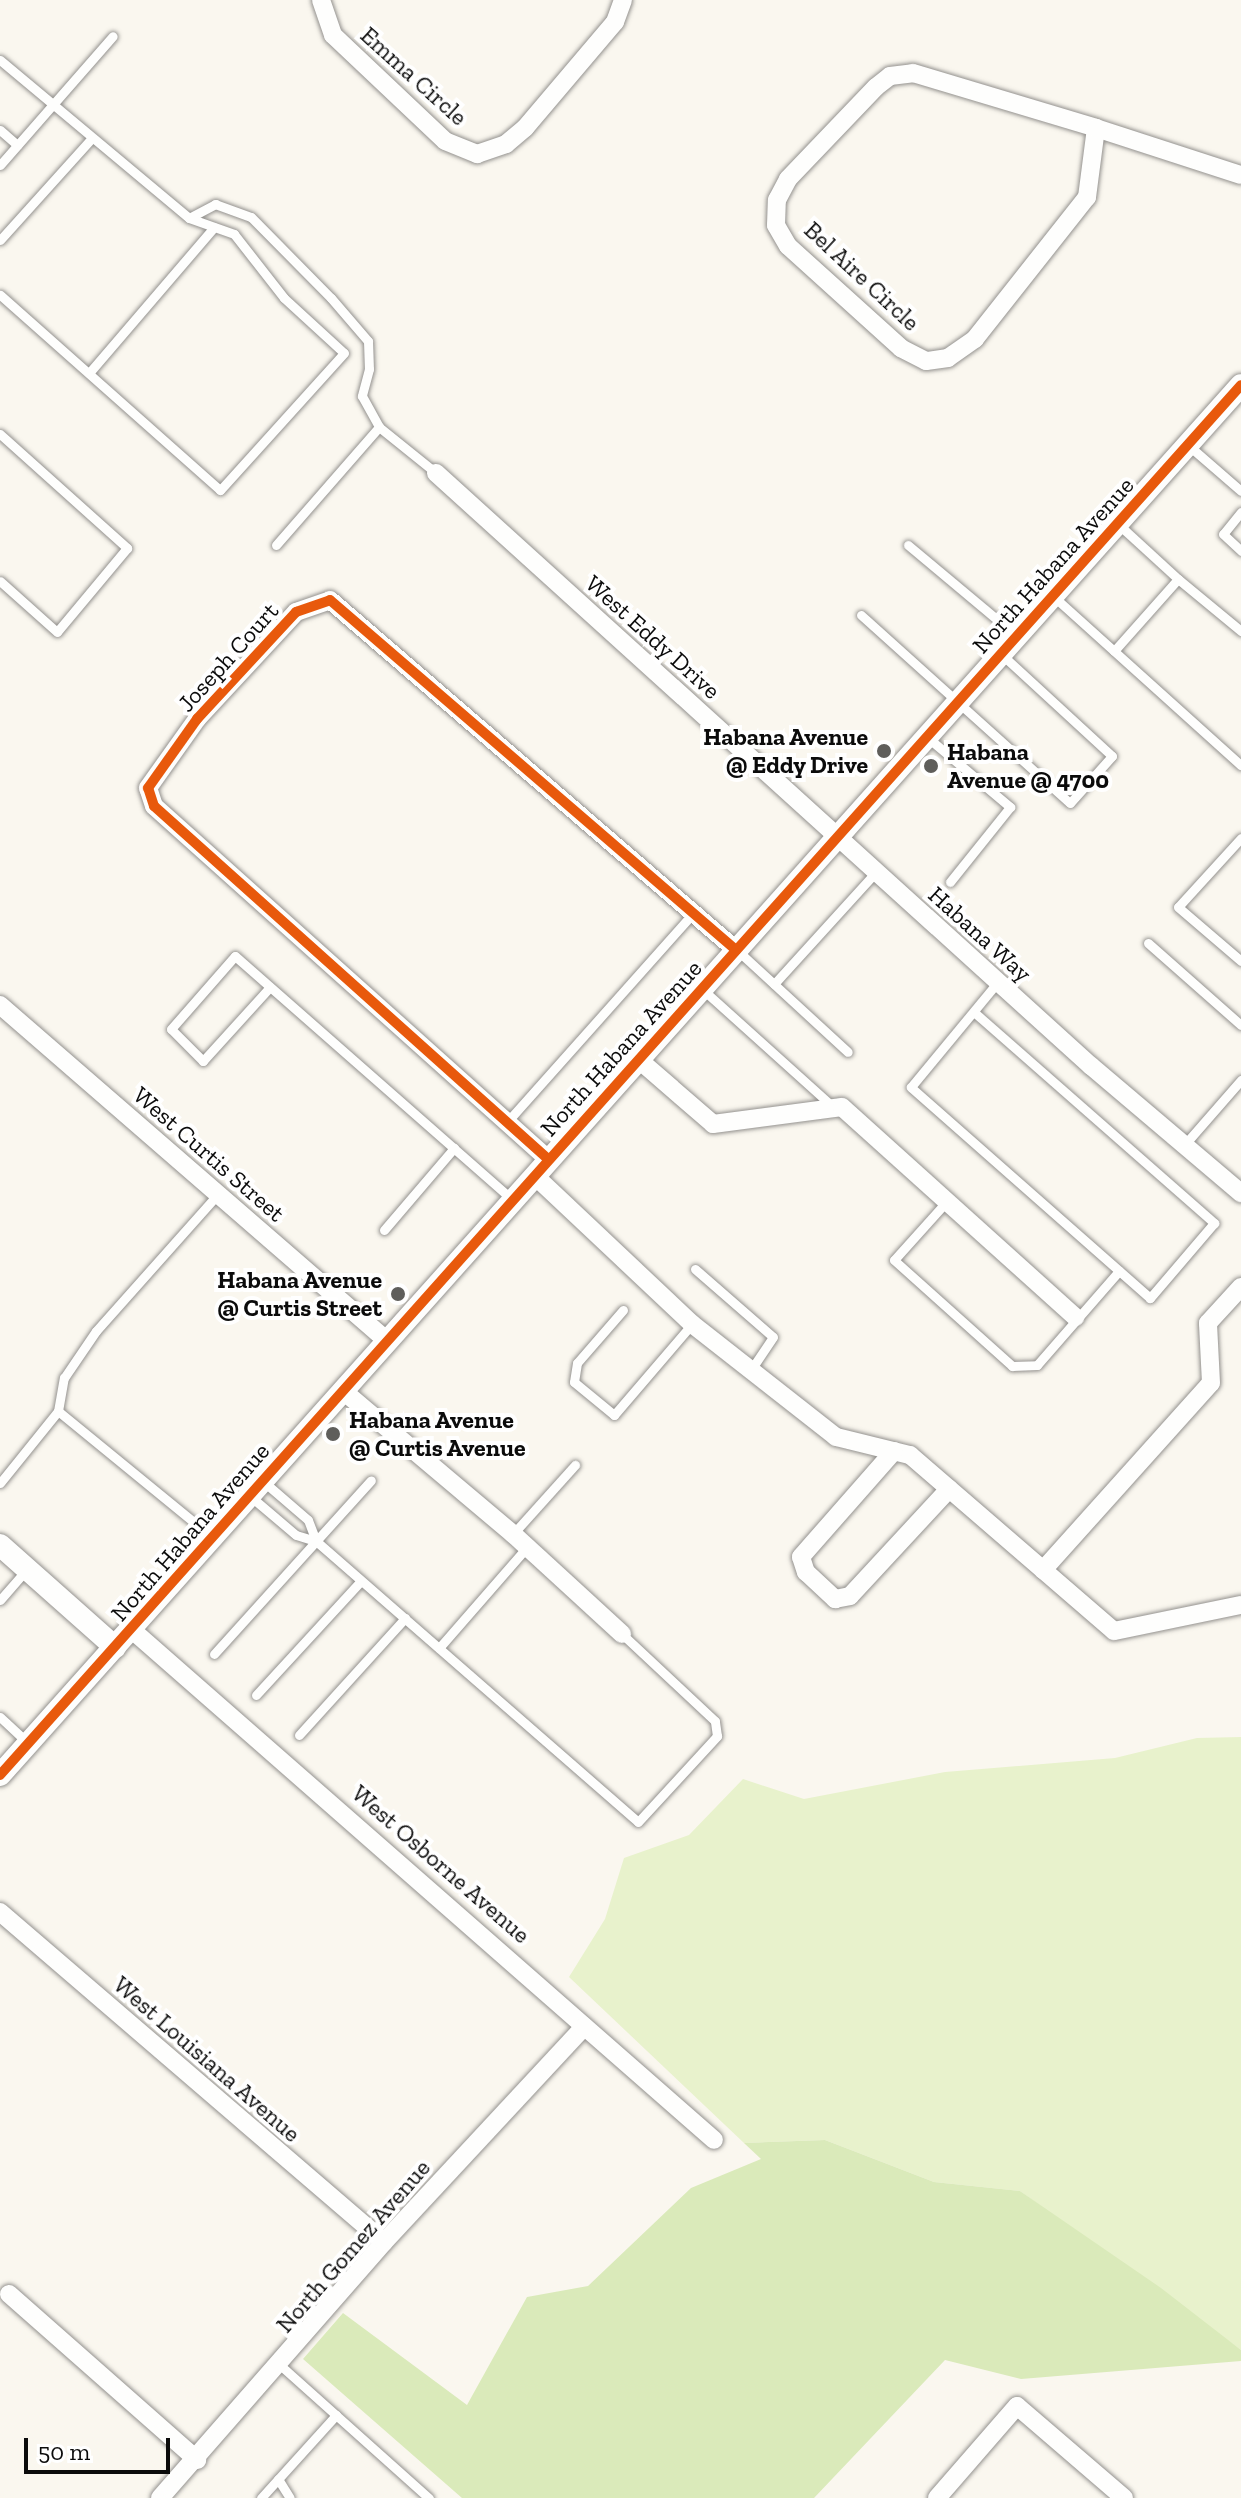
<!DOCTYPE html>
<style>
body{margin:0}
#map{position:relative;width:1241px;height:2498px;overflow:hidden;background:#faf7ef;font-family:"Zilla Slab",serif}
div>[style]{position:absolute}
[style*='--x']{left:calc(var(--x)*1px);top:calc(var(--y)*1px);width:calc(var(--w)*1px);rotate:calc(var(--a)*1deg)}
.green>*{inset:0;background:#e8f2cc}
.forest>*{inset:0;background:#daeaba}
.roads{filter:drop-shadow(0 0 2px #93918e) drop-shadow(0 0 2px #93918e)}
.service>*{height:9px;margin:-4.5px;padding:0 4.5px;transform-origin:4.5px;border-radius:4.5px;background:#fefefd}
.minor>*{height:18px;margin:-9px;padding:0 9px;transform-origin:9px;border-radius:9px;background:#fefefd}
.tertiary>*{height:22px;margin:-11px;padding:0 11px;transform-origin:11px;border-radius:11px;background:#fefefd}
.cycleway>*{height:10px;margin:-5px;padding:0 5px;transform-origin:5px;border-radius:5px;background:#e8590c}
.dots>*{width:22px;height:22px;translate:-50% -50%;box-sizing:border-box;border:4px solid #fff;border-radius:50%}
span{translate:-50% -50%;white-space:nowrap;text-align:center;line-height:1.15;-webkit-text-stroke:8px #fff;paint-order:stroke}
.street-label{font-size:24px;color:#0b0b0b}
.poi-label{font-size:24px;color:#0b0b0b;font-weight:700}
.right{translate:-100% -50%;text-align:right}
.left{translate:0 -50%;text-align:left}
.scale{position:absolute;left:24px;top:2438px;width:146px;height:36px;box-sizing:border-box;border:4px solid #0b0b0b;border-top:0;padding-left:10px;font-size:24px;line-height:28px;white-space:nowrap;color:#0b0b0b;-webkit-text-stroke:6px #fff;paint-order:stroke}
</style>
<div id="map">
<div class="green">
<div style="clip-path:polygon(1241px 1737px,1241px 2350px,1020px 2191px,934px 2182px,825px 2140px,744px 2143px,569px 1977px,605px 1919px,624px 1858px,689px 1835px,743px 1779px,804px 1799px,945px 1772px,1115px 1758px,1197px 1738px)"></div>
</div>
<div class="forest">
<div style="clip-path:polygon(825px 2140px,934px 2182px,1020px 2191px,1161px 2288px,1241px 2350px,1241px 2361px,1021px 2379px,945px 2360px,814px 2498px,462px 2498px,303px 2359px,343px 2313px,467px 2405px,527px 2297px,588px 2286px,691px 2188px,761px 2159px,744px 2143px)"></div>
</div>
<div class="roads">
<div class="service">
<div style="--x:0;--y:60;--w:246;--a:39.9"></div>
<div style="--x:189;--y:218;--w:48;--a:19.6"></div>
<div style="--x:234;--y:234;--w:81;--a:52"></div>
<div style="--x:284;--y:298;--w:81;--a:42.5"></div>
<div style="--x:344;--y:353;--w:185;--a:132.1"></div>
<div style="--x:220;--y:490;--w:294;--a:-138.4"></div>
<div style="--x:0;--y:130;--w:23;--a:41"></div>
<div style="--x:0;--y:165;--w:171;--a:-48.8"></div>
<div style="--x:189;--y:218;--w:30;--a:-28"></div>
<div style="--x:215;--y:204;--w:38;--a:20"></div>
<div style="--x:251;--y:217;--w:114;--a:45.4"></div>
<div style="--x:331;--y:298;--w:57;--a:49.3"></div>
<div style="--x:368;--y:341;--w:28;--a:88"></div>
<div style="--x:369;--y:369;--w:28;--a:105"></div>
<div style="--x:362;--y:396;--w:35;--a:61"></div>
<div style="--x:379;--y:427;--w:73;--a:38.9"></div>
<div style="--x:0;--y:240;--w:137;--a:-48"></div>
<div style="--x:89;--y:373;--w:192;--a:-49.4"></div>
<div style="--x:0;--y:434;--w:171;--a:41.9"></div>
<div style="--x:127;--y:548;--w:109;--a:129.8"></div>
<div style="--x:57;--y:632;--w:76;--a:-138.2"></div>
<div style="--x:1188;--y:445;--w:70;--a:41"></div>
<div style="--x:1241;--y:512;--w:28;--a:129"></div>
<div style="--x:1223;--y:534;--w:25;--a:43"></div>
<div style="--x:276;--y:545;--w:157;--a:-48.9"></div>
<div style="--x:908;--y:545;--w:142;--a:39.9"></div>
<div style="--x:1178;--y:579;--w:82;--a:39.5"></div>
<div style="--x:1053;--y:596;--w:253;--a:42"></div>
<div style="--x:861;--y:615;--w:281;--a:42"></div>
<div style="--x:1070;--y:803;--w:63;--a:-48.2"></div>
<div style="--x:1112;--y:756;--w:151;--a:-137.4"></div>
<div style="--x:1114;--y:651;--w:96;--a:-48.4"></div>
<div style="--x:1178;--y:579;--w:80;--a:-137.5"></div>
<div style="--x:927;--y:737;--w:109;--a:40.1"></div>
<div style="--x:1010;--y:807;--w:96;--a:128.7"></div>
<div style="--x:1241;--y:838;--w:93;--a:132.4"></div>
<div style="--x:1178;--y:907;--w:83;--a:40.6"></div>
<div style="--x:1148;--y:943;--w:124;--a:41.4"></div>
<div style="--x:738;--y:951;--w:149;--a:42.6"></div>
<div style="--x:774;--y:984;--w:151;--a:-47.7"></div>
<div style="--x:270;--y:987;--w:100;--a:132.2"></div>
<div style="--x:203;--y:1061;--w:45;--a:-135"></div>
<div style="--x:171;--y:1029;--w:97;--a:-48.8"></div>
<div style="--x:235;--y:956;--w:368;--a:41.3"></div>
<div style="--x:701;--y:988;--w:176;--a:42"></div>
<div style="--x:974;--y:1012;--w:320;--a:41.3"></div>
<div style="--x:1214;--y:1223;--w:99;--a:130.5"></div>
<div style="--x:1150;--y:1298;--w:319;--a:-138.6"></div>
<div style="--x:911;--y:1087;--w:136;--a:-50.4"></div>
<div style="--x:507;--y:1122;--w:281;--a:-48.3"></div>
<div style="--x:1186;--y:1143;--w:84;--a:-48.9"></div>
<div style="--x:947;--y:1201;--w:79;--a:131.9"></div>
<div style="--x:894;--y:1260;--w:159;--a:41.9"></div>
<div style="--x:1012;--y:1366;--w:25;--a:-2"></div>
<div style="--x:1037;--y:1365;--w:125;--a:-48.9"></div>
<div style="--x:384;--y:1230;--w:108;--a:-49.5"></div>
<div style="--x:695;--y:1269;--w:103;--a:41.1"></div>
<div style="--x:773;--y:1337;--w:40;--a:124"></div>
<div style="--x:623;--y:1310;--w:70;--a:131"></div>
<div style="--x:577;--y:1363;--w:19;--a:99"></div>
<div style="--x:574;--y:1382;--w:52;--a:39.5"></div>
<div style="--x:614;--y:1415;--w:120;--a:-49.4"></div>
<div style="--x:58;--y:1411;--w:34;--a:-80"></div>
<div style="--x:64;--y:1378;--w:57;--a:-55.8"></div>
<div style="--x:96;--y:1331;--w:183;--a:-48.3"></div>
<div style="--x:264;--y:1482;--w:58;--a:40.8"></div>
<div style="--x:308;--y:1520;--w:22;--a:69"></div>
<div style="--x:0;--y:1483;--w:92;--a:-51.1"></div>
<div style="--x:58;--y:1411;--w:199;--a:39.3"></div>
<div style="--x:250;--y:1496;--w:60;--a:40.3"></div>
<div style="--x:296;--y:1535;--w:21;--a:17"></div>
<div style="--x:316;--y:1541;--w:427;--a:41.1"></div>
<div style="--x:638;--y:1822;--w:117;--a:-47.4"></div>
<div style="--x:717;--y:1736;--w:15;--a:-98"></div>
<div style="--x:715;--y:1721;--w:127;--a:-136.9"></div>
<div style="--x:513;--y:1534;--w:93;--a:-48.1"></div>
<div style="--x:0;--y:1600;--w:41;--a:-48.9"></div>
<div style="--x:439;--y:1648;--w:134;--a:-48.9"></div>
<div style="--x:214;--y:1654;--w:234;--a:-47.9"></div>
<div style="--x:256;--y:1695;--w:155;--a:-47.4"></div>
<div style="--x:0;--y:1717;--w:38;--a:43"></div>
<div style="--x:299;--y:1735;--w:158;--a:-47.8"></div>
<div style="--x:280;--y:2365;--w:200;--a:41.8"></div>
<div style="--x:278;--y:2479;--w:22;--a:58"></div>
<div style="--x:261;--y:2498;--w:112;--a:-47.9"></div>
</div>
<div class="minor">
<div style="--x:321;--y:0;--w:37;--a:71"></div>
<div style="--x:333;--y:35;--w:154;--a:43.4"></div>
<div style="--x:445;--y:141;--w:35;--a:22"></div>
<div style="--x:477;--y:154;--w:31;--a:-19"></div>
<div style="--x:506;--y:144;--w:25;--a:-40"></div>
<div style="--x:525;--y:128;--w:139;--a:-49.7"></div>
<div style="--x:615;--y:22;--w:23;--a:-70"></div>
<div style="--x:913;--y:73;--w:191;--a:16.7"></div>
<div style="--x:1096;--y:128;--w:70;--a:97.4"></div>
<div style="--x:1087;--y:197;--w:181;--a:128.3"></div>
<div style="--x:975;--y:339;--w:33;--a:145"></div>
<div style="--x:948;--y:358;--w:22;--a:172"></div>
<div style="--x:926;--y:361;--w:28;--a:-153"></div>
<div style="--x:901;--y:348;--w:152;--a:-137.9"></div>
<div style="--x:788;--y:246;--w:24;--a:-120"></div>
<div style="--x:776;--y:225;--w:25;--a:-88"></div>
<div style="--x:777;--y:200;--w:24;--a:-62"></div>
<div style="--x:788;--y:179;--w:127;--a:-46.3"></div>
<div style="--x:876;--y:87;--w:18;--a:-38"></div>
<div style="--x:890;--y:76;--w:23;--a:-7"></div>
<div style="--x:1096;--y:128;--w:152;--a:18"></div>
<div style="--x:436;--y:473;--w:884;--a:42.16"></div>
<div style="--x:1091;--y:1066;--w:197;--a:40.3"></div>
<div style="--x:0;--y:1005;--w:511;--a:40.95"></div>
<div style="--x:638;--y:1059;--w:99;--a:40.9"></div>
<div style="--x:713;--y:1124;--w:130;--a:-7.5"></div>
<div style="--x:842;--y:1107;--w:314;--a:42"></div>
<div style="--x:548;--y:1159;--w:529;--a:-138.14"></div>
<div style="--x:154;--y:806;--w:19;--a:-108"></div>
<div style="--x:148;--y:788;--w:85;--a:-54.6"></div>
<div style="--x:197;--y:719;--w:146;--a:-47.2"></div>
<div style="--x:296;--y:612;--w:36;--a:-19"></div>
<div style="--x:330;--y:600;--w:536;--a:40.76"></div>
<div style="--x:534;--y:1175;--w:217;--a:43.3"></div>
<div style="--x:692;--y:1324;--w:183;--a:38.1"></div>
<div style="--x:836;--y:1437;--w:76;--a:13.7"></div>
<div style="--x:910;--y:1455;--w:269;--a:40.8"></div>
<div style="--x:1114;--y:1631;--w:130;--a:-11.6"></div>
<div style="--x:342;--y:1390;--w:224;--a:40.1"></div>
<div style="--x:513;--y:1534;--w:148;--a:42.5"></div>
<div style="--x:894;--y:1451;--w:141;--a:131.3"></div>
<div style="--x:801;--y:1557;--w:16;--a:72"></div>
<div style="--x:806;--y:1572;--w:40;--a:43"></div>
<div style="--x:835;--y:1599;--w:15;--a:-11"></div>
<div style="--x:850;--y:1596;--w:146;--a:-47.2"></div>
<div style="--x:1043;--y:1570;--w:251;--a:-48.1"></div>
<div style="--x:1211;--y:1383;--w:60;--a:-92.9"></div>
<div style="--x:1208;--y:1323;--w:49;--a:-47.5"></div>
<div style="--x:131;--y:1629;--w:775;--a:41.23"></div>
<div style="--x:0;--y:1912;--w:506;--a:40.67"></div>
<div style="--x:9;--y:2294;--w:251;--a:41.4"></div>
<div style="--x:160;--y:2498;--w:340;--a:-48.8"></div>
<div style="--x:384;--y:2242;--w:294;--a:-47.1"></div>
<div style="--x:937;--y:2498;--w:122;--a:-49"></div>
<div style="--x:1017;--y:2406;--w:141;--a:40.7"></div>
</div>
<div class="tertiary">
<div style="--x:0;--y:1545;--w:154;--a:41.6"></div>
<div style="--x:0;--y:1775;--w:1863;--a:-48.24"></div>
</div>
</div>
<div class="cycleway">
<div style="--x:548;--y:1159;--w:529;--a:-138.14"></div>
<div style="--x:154;--y:806;--w:19;--a:-108"></div>
<div style="--x:148;--y:788;--w:85;--a:-54.6"></div>
<div style="--x:197;--y:719;--w:146;--a:-47.2"></div>
<div style="--x:296;--y:612;--w:36;--a:-19"></div>
<div style="--x:330;--y:600;--w:536;--a:40.76"></div>
<div style="--x:0;--y:1775;--w:1863;--a:-48.24"></div>
</div>
<div class="dots">
<div style="left:884px;top:751px;background:#5f5e5b"></div>
<div style="left:931px;top:766px;background:#5f5e5b"></div>
<div style="left:398px;top:1294px;background:#5f5e5b"></div>
<div style="left:333px;top:1434px;background:#5f5e5b"></div>
</div>
<div class="street-label">
<span style="left:414px;top:76px;rotate:42deg">Emma Circle</span>
<span style="left:862px;top:276px;rotate:43deg">Bel Aire Circle</span>
<span style="left:1053px;top:565px;rotate:-48deg">North Habana Avenue</span>
<span style="left:653px;top:637px;rotate:42deg">West Eddy Drive</span>
<span style="left:228px;top:657px;rotate:-48deg">Joseph Court</span>
<span style="left:980px;top:934px;rotate:42deg">Habana Way</span>
<span style="left:621px;top:1048px;rotate:-48deg">North Habana Avenue</span>
<span style="left:209px;top:1154px;rotate:41deg">West Curtis Street</span>
<span style="left:190px;top:1532px;rotate:-49deg">North Habana Avenue</span>
<span style="left:441px;top:1864px;rotate:41deg">West Osborne Avenue</span>
<span style="left:207px;top:2059px;rotate:41deg">West Louisiana Avenue</span>
<span style="left:353px;top:2246px;rotate:-49deg">North Gomez Avenue</span>
</div>
<div class="poi-label">
<span class="right" style="left:868px;top:751px">Habana Avenue<br>@ Eddy Drive</span>
<span class="left" style="left:947px;top:766px">Habana<br>Avenue @ 4700</span>
<span class="right" style="left:382px;top:1294px">Habana Avenue<br>@ Curtis Street</span>
<span class="left" style="left:349px;top:1434px">Habana Avenue<br>@ Curtis Avenue</span>
</div>
<div class="scale">50 m</div>
</div>
